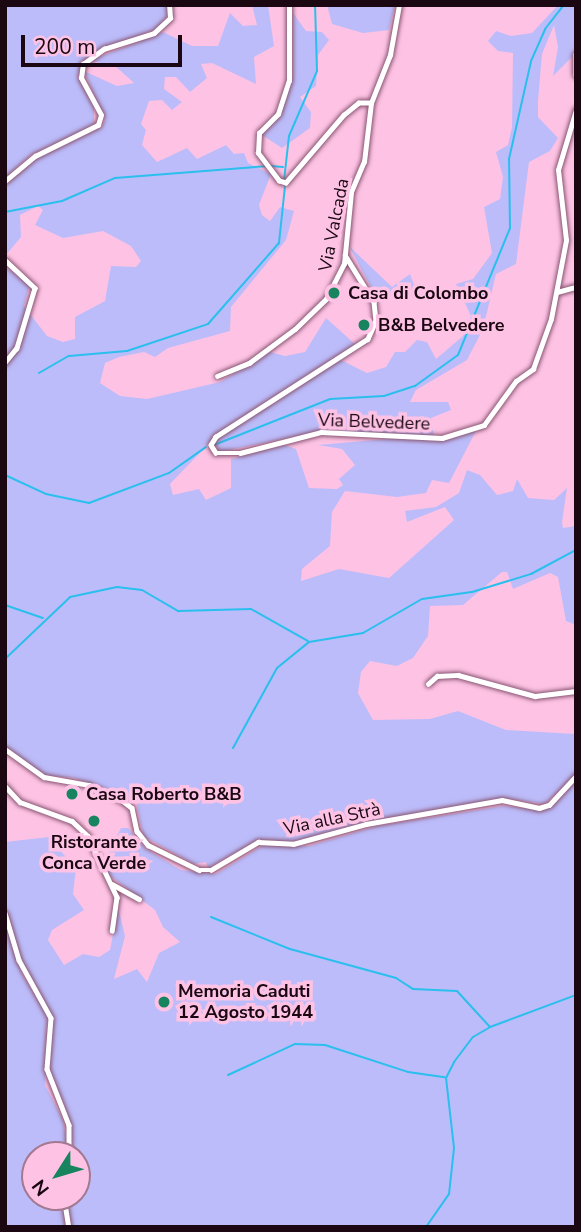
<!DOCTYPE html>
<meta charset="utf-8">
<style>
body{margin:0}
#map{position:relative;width:581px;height:1232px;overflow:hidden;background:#fec3e4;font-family:"Nunito Sans",sans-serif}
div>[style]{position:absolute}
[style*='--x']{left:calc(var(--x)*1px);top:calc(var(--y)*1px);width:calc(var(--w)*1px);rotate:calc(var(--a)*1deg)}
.green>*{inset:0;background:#bcbcfa}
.stream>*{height:2px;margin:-1px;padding:0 1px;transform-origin:1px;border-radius:1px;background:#2abfed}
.roads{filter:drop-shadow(0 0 2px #885572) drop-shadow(0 0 2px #885572)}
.street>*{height:4.5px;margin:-2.25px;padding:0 2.25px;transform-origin:2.25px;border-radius:2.25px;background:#fff}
.dots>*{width:19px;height:19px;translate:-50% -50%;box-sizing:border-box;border:4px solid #fec3e4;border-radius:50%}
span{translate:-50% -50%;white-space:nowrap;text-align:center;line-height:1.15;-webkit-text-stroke:7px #fec3e4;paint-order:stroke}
.street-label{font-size:18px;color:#1a0712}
.poi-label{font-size:18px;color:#1a0712;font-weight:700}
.left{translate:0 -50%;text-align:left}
.frame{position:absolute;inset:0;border:7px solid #1a0712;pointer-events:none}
.north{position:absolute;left:21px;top:1141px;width:70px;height:70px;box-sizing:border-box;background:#fec3e4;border:2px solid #a37890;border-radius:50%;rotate:233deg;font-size:19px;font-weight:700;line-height:28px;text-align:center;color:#1a0712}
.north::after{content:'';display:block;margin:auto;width:24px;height:32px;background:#18835f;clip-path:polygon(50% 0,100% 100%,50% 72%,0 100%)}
.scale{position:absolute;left:21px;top:35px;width:161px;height:32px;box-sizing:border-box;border:4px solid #1a0712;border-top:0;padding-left:9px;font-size:21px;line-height:24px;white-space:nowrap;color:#1a0712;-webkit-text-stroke:5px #fec3e4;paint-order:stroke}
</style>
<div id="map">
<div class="green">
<div style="clip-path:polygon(5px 5px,168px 5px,169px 12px,158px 28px,81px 61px,78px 77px,94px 107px,94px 125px,31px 155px,5px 178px)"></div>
<div style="clip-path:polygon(252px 5px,268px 5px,274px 46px,254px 57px,256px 84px,212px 63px,201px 64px,207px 78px,190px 92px,176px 77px,165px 77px,164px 89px,182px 102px,172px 110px,162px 100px,149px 101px,141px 124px,146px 130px,142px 145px,157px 162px,187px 148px,197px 159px,226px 145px,234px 154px,244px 153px,248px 163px,271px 174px,259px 205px,262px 215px,270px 221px,280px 207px,294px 211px,286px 240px,231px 307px,230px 331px,168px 348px,155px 357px,144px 352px,119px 357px,105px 363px,100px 383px,120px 396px,147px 399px,220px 382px,270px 352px,285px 356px,305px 352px,326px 318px,356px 345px,221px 431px,170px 484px,173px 495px,199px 489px,206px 500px,231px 488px,231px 459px,284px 445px,296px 449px,309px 488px,337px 489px,343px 485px,339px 479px,355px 465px,342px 449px,318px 445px,409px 437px,440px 441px,478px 427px,449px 483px,432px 480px,426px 493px,397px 497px,345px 491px,332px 512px,330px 546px,302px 569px,301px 581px,339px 569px,389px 578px,454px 520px,445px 507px,407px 522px,405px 511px,436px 507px,459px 493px,467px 470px,480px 475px,497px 495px,513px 491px,517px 479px,528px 498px,554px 500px,567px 488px,562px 522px,563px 528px,576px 526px,576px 625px,566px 621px,558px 577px,550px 573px,513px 589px,507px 572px,502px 572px,463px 605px,430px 606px,428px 636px,413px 658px,397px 666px,370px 661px,361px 672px,358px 693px,373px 720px,430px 719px,458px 711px,506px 730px,575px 734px,576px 759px,573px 779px,544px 804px,502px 798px,365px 822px,293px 842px,258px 840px,208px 868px,206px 862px,194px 864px,143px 836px,136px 800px,74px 778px,43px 775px,5px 746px,5px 267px,30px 284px,24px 306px,47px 336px,63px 342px,75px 339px,75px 317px,105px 301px,111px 266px,136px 267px,141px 261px,131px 246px,103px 231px,63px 238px,35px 225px,43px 210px,38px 206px,20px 215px,21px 237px,6px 255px,5px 186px,37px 158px,102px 127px,105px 120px,84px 71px,117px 86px,134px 83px,114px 65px,89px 61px,163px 32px,192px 46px,218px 46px,230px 13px,243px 26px,257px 25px)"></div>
<div style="clip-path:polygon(327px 5px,395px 5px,389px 30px,363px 33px,332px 24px)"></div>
<div style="clip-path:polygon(558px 5px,576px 5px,576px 53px,553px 76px,558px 47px,554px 25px,542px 54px,538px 101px,538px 117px,558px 138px,550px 151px,529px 162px,516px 264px,496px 274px,483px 329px,467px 360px,416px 390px,410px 402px,448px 402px,451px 410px,431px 418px,434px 436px,377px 436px,331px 429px,220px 452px,214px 442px,224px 433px,339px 359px,367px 373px,386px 367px,395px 352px,405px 352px,417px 340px,427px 342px,436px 359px,463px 336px,471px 316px,456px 284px,473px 279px,492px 253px,484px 207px,500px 199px,503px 177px,496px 152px,508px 145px,512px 127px,513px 53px,498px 51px,488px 41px,496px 31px,511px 36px,532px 33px)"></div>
<div style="clip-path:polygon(293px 13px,306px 31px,322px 32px,329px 40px,318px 55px,316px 86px,300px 97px,311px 112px,310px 128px,282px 148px,262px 135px,279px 117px,293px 76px)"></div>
<div style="clip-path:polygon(349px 246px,392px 287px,410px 274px,418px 296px,376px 297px)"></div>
<div style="clip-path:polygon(576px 782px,576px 1227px,5px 1227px,5px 919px,23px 976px,47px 1014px,45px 1085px,63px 1120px,66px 1140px,66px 1155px,35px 1155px,35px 1197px,60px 1197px,64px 1205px,65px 1197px,77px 1197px,71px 1124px,48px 1069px,53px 1018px,20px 960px,5px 909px,5px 842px,49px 837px,76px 869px,73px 894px,84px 910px,52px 930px,48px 940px,64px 965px,83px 954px,99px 957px,110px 950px,118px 907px,125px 936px,114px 979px,137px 969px,147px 982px,159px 953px,180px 942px,163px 927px,155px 910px,104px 871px,103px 863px,121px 828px,128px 828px,146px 849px,181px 870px,216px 874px,262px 846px,309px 846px,377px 826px,503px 806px,544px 810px)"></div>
</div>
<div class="stream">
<div style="--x:271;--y:166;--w:12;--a:5"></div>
<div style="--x:284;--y:181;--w:45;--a:-83.7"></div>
<div style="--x:289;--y:136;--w:71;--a:-66.7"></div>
<div style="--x:317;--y:71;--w:66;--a:-91.7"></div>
<div style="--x:5;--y:212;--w:58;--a:-10.9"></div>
<div style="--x:62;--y:201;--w:58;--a:-23.5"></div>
<div style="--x:115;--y:178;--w:151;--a:-4.5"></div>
<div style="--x:39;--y:373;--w:34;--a:-30"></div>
<div style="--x:69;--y:356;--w:58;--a:-4.9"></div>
<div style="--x:127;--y:351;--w:85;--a:-18.4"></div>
<div style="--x:208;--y:324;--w:108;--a:-48.8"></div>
<div style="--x:279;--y:243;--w:57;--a:-84"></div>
<div style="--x:214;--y:445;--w:125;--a:-21.6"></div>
<div style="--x:330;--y:399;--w:54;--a:-3.2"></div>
<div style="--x:384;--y:396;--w:33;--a:-18"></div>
<div style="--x:415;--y:386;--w:53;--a:-35.8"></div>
<div style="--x:458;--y:355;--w:137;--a:-67.7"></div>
<div style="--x:510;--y:228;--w:69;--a:-90.8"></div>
<div style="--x:509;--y:159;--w:100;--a:-77.3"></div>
<div style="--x:531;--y:61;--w:35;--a:-66"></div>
<div style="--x:545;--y:29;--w:31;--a:-52"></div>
<div style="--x:5;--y:475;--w:45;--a:24.9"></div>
<div style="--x:46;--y:494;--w:44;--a:11.8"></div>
<div style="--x:89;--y:503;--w:85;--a:-20.6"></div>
<div style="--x:169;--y:473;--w:45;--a:-35.1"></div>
<div style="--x:5;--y:605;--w:40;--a:18.9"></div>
<div style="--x:5;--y:659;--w:90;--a:-43.6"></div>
<div style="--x:70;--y:597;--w:48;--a:-12"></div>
<div style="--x:117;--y:587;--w:25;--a:7"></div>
<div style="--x:142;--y:590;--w:42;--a:30.3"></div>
<div style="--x:178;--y:611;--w:73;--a:-1.6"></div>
<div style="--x:251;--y:609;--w:65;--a:29.3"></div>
<div style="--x:233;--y:748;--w:91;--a:-61.2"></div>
<div style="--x:277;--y:668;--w:41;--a:-39.1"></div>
<div style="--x:309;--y:642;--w:55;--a:-9.5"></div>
<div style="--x:363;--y:633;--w:68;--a:-30"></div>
<div style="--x:422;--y:599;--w:50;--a:-8"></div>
<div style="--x:472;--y:592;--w:62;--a:-17"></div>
<div style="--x:531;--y:574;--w:51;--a:-28.1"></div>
<div style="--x:211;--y:917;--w:85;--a:22.1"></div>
<div style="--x:290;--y:949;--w:110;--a:15.3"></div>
<div style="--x:396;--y:978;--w:20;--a:33"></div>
<div style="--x:413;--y:989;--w:44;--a:2.6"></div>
<div style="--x:457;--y:991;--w:49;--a:47.5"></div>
<div style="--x:228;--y:1075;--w:74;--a:-24.8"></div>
<div style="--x:295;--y:1044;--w:30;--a:2"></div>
<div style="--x:325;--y:1045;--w:87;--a:18"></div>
<div style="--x:408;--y:1072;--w:37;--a:8"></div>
<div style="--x:426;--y:1227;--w:40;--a:-55.1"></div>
<div style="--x:449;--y:1194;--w:46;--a:-83.8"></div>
<div style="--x:454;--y:1148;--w:70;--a:-96.5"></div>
<div style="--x:446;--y:1078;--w:18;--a:-63"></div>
<div style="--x:454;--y:1062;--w:31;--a:-53"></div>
<div style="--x:473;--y:1037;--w:20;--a:-30"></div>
<div style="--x:490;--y:1027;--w:92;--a:-20.4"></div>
</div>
<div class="roads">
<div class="street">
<div style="--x:576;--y:54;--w:21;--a:90"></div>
<div style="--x:371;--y:103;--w:52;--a:-68.4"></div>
<div style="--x:390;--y:55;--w:51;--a:-79.8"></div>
<div style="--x:5;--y:181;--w:39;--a:-40"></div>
<div style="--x:35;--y:156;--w:70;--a:-26.2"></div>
<div style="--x:98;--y:125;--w:10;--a:-73"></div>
<div style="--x:101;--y:115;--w:42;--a:-118.4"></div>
<div style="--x:81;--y:78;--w:14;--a:-82"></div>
<div style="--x:83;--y:64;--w:26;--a:-36"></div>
<div style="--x:104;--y:49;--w:52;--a:-17.7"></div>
<div style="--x:154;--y:33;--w:22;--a:-43"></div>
<div style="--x:170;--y:18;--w:13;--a:-94"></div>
<div style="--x:345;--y:255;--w:55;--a:58.3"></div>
<div style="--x:374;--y:302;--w:19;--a:84"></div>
<div style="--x:376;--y:321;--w:20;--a:114"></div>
<div style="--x:368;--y:339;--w:181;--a:147.2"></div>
<div style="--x:216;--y:437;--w:9;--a:122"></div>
<div style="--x:211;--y:445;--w:9;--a:58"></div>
<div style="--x:216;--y:453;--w:24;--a:0"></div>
<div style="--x:240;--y:453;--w:84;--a:-14.5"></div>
<div style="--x:321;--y:432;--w:121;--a:2.8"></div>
<div style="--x:442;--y:438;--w:44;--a:-17.2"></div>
<div style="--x:484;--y:425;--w:54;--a:-54"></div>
<div style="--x:516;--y:381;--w:21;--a:-35"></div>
<div style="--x:533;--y:369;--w:53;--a:-70.2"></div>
<div style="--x:551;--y:319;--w:80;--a:-79.2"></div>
<div style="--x:566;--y:240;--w:70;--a:-96.5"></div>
<div style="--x:558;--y:170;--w:63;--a:-73.3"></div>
<div style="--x:5;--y:260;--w:41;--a:43"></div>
<div style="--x:35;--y:288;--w:63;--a:106.7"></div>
<div style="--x:17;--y:348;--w:19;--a:129"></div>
<div style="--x:557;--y:292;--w:20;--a:-15"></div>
<div style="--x:217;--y:376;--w:35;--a:-22"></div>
<div style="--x:249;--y:363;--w:57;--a:-36.5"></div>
<div style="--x:295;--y:329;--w:43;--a:-44.1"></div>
<div style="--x:326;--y:299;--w:39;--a:-63"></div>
<div style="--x:344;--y:264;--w:72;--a:-84.4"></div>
<div style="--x:351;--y:192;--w:33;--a:-67"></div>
<div style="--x:364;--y:162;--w:59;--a:-83.2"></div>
<div style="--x:371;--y:103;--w:12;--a:180"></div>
<div style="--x:359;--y:103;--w:19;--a:141"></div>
<div style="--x:344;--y:115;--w:89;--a:130.5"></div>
<div style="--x:286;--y:183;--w:7;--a:-164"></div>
<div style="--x:279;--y:181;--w:35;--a:-127"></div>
<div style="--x:258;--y:153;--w:20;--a:-87"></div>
<div style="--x:259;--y:133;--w:27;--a:-45"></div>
<div style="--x:278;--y:114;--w:35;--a:-72"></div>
<div style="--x:289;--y:81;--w:76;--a:-90"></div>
<div style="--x:428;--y:684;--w:12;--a:-42"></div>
<div style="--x:437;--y:676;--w:21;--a:-3"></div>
<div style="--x:458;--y:675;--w:80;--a:15.3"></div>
<div style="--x:535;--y:696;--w:41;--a:-7"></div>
<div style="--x:5;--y:749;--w:48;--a:35.7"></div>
<div style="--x:44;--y:777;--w:46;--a:10.1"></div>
<div style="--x:89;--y:785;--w:38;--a:25"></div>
<div style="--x:123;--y:801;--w:11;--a:38"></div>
<div style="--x:132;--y:808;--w:24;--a:78"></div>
<div style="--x:137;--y:831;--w:18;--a:52"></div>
<div style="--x:148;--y:845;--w:57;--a:26.1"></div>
<div style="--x:199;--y:870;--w:12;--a:0"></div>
<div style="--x:211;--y:870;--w:55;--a:-30.8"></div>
<div style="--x:258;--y:842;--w:35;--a:3"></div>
<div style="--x:293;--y:844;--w:76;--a:-15.3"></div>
<div style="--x:366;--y:824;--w:138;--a:-10"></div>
<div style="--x:502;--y:800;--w:38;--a:12"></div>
<div style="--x:539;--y:808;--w:10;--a:-17"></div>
<div style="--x:549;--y:805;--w:40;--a:-47"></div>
<div style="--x:5;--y:786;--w:22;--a:47"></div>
<div style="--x:20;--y:802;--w:55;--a:20.1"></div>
<div style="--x:72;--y:821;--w:22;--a:43"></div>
<div style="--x:88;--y:836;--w:68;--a:64.6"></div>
<div style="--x:117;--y:897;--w:34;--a:98"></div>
<div style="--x:112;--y:884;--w:31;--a:29"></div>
<div style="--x:5;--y:913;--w:49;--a:73.4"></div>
<div style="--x:19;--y:960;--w:66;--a:61.1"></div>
<div style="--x:51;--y:1018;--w:51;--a:94.5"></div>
<div style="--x:47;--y:1069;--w:60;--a:68.6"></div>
<div style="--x:69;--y:1125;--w:30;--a:90"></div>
<div style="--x:64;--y:1197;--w:30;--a:81"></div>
</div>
</div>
<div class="dots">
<div style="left:334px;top:293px;background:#18835f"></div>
<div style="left:364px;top:325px;background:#18835f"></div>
<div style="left:72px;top:794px;background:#18835f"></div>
<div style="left:94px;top:821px;background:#18835f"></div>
<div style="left:164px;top:1002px;background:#18835f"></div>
</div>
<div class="street-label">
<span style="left:334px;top:225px;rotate:-79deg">Via Valcada</span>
<span style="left:374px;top:422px;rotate:2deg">Via Belvedere</span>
<span style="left:332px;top:819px;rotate:-12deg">Via alla Strà</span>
</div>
<div class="poi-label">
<span class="left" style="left:348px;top:293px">Casa di Colombo</span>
<span class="left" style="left:378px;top:325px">B&amp;B Belvedere</span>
<span class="left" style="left:86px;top:794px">Casa Roberto B&amp;B</span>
<span style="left:94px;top:853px">Ristorante<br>Conca Verde</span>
<span class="left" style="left:178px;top:1002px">Memoria Caduti<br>12 Agosto 1944</span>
</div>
<div class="frame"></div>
<div class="north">N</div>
<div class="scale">200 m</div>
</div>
